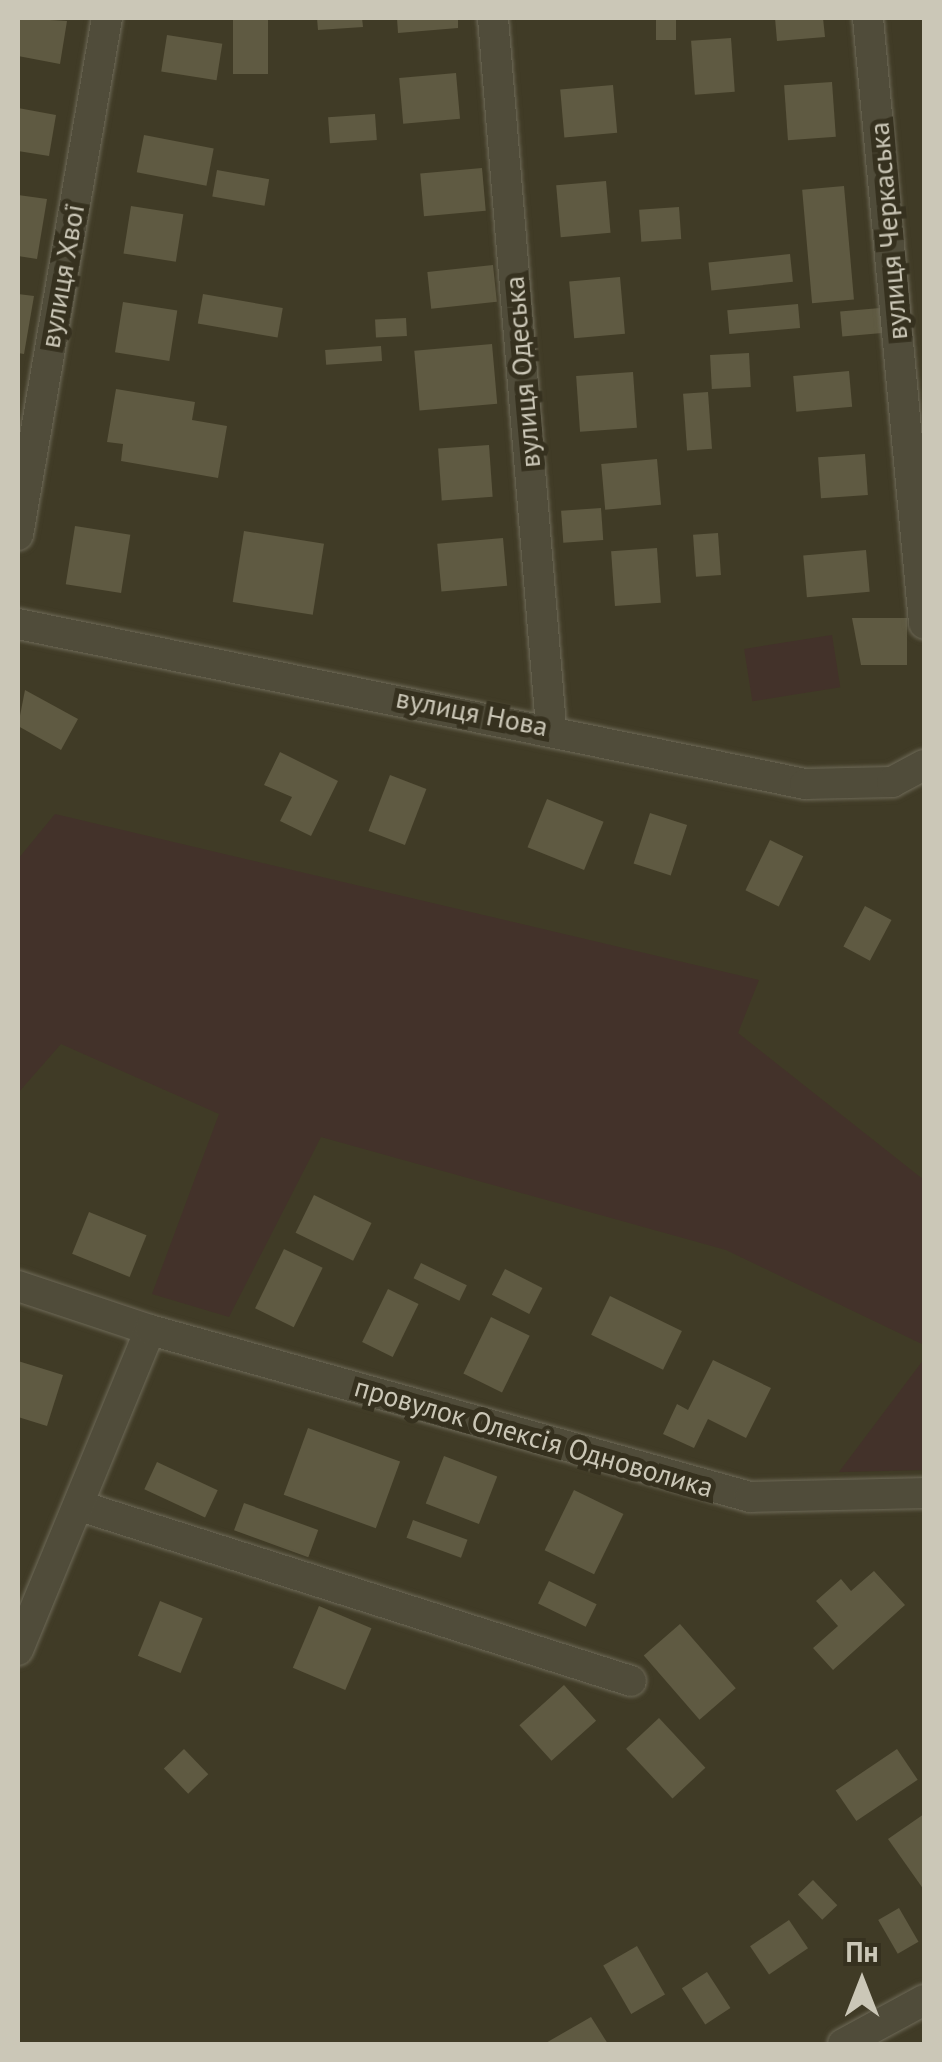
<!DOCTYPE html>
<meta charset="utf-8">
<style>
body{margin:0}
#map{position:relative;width:942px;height:2062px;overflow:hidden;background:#403b26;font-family:"PT Sans",sans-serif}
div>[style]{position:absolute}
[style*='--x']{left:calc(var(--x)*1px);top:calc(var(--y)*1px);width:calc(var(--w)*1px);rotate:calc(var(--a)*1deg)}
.green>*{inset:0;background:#43322a;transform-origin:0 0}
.building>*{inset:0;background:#5f5a42;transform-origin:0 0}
.roads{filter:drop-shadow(0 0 2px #6e6a58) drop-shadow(0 0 2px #6e6a58)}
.minor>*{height:30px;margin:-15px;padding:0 15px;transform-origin:15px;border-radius:15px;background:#504c3a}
span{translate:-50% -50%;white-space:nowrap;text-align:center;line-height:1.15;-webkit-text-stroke:10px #36311f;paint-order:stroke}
.street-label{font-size:28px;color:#cbc7b7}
.frame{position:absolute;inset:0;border:20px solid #cbc7b7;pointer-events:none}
.north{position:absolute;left:812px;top:1932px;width:100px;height:100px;-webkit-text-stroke:8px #36311f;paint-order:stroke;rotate:0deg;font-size:28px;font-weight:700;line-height:40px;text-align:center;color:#cbc7b7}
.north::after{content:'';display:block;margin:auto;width:35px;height:45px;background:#cbc7b7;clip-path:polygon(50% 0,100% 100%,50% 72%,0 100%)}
</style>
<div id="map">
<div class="green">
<div style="left:832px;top:635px;width:53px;height:89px;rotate:81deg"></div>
<div style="clip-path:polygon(55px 814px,759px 980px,738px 1033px,924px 1180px,924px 1345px,726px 1250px,321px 1137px,229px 1317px,152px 1294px,219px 1114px,61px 1044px,18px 1093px,18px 859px)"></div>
<div style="clip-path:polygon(924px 1359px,924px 1470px,839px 1472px)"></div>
</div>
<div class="building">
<div style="clip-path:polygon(18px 18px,67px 21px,60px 64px,18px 56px)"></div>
<div style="left:233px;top:18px;width:35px;height:56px"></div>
<div style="clip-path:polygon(317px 18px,362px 18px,363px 27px,318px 30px)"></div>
<div style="clip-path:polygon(397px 18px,458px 18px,458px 28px,398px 33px)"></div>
<div style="left:656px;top:18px;width:20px;height:22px"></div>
<div style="clip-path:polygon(775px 18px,823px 18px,825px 37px,777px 41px)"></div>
<div style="left:167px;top:35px;width:56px;height:37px;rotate:9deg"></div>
<div style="left:731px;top:38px;width:54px;height:40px;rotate:86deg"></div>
<div style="left:456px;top:73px;width:46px;height:57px;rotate:85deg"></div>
<div style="left:832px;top:82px;width:55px;height:48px;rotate:86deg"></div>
<div style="left:613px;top:85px;width:48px;height:53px;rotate:85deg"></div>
<div style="clip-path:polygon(18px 108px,56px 115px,49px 156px,18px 151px)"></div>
<div style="left:375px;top:114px;width:26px;height:47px;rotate:86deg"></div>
<div style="left:144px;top:135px;width:71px;height:38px;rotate:11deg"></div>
<div style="left:482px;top:168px;width:43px;height:62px;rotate:85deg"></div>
<div style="left:217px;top:170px;width:53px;height:27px;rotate:10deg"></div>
<div style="left:606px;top:181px;width:52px;height:50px;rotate:85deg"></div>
<div style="left:844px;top:186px;width:114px;height:42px;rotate:85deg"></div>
<div style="clip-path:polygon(18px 195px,47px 199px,37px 259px,18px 256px)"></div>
<div style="left:131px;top:206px;width:53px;height:48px;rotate:9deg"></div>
<div style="left:679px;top:207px;width:32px;height:40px;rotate:86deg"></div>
<div style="left:790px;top:254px;width:28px;height:82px;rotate:84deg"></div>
<div style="left:493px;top:265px;width:37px;height:66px;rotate:84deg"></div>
<div style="left:620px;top:277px;width:57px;height:51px;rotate:85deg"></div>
<div style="clip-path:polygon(18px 294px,34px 296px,24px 354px,18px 353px)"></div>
<div style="left:203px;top:294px;width:81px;height:30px;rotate:10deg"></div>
<div style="left:123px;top:302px;width:55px;height:51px;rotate:9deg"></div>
<div style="left:798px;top:304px;width:24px;height:71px;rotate:85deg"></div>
<div style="left:880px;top:308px;width:25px;height:40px;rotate:85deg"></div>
<div style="left:406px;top:318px;width:18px;height:31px;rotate:87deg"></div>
<div style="left:492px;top:344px;width:60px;height:78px;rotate:85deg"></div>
<div style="left:381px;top:346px;width:15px;height:56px;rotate:86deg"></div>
<div style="left:749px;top:353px;width:34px;height:39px;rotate:87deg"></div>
<div style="left:849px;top:371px;width:36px;height:56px;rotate:85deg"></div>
<div style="left:633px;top:372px;width:56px;height:57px;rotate:86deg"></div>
<div style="clip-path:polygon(116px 389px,195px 402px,192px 420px,227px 426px,218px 478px,121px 461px,123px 444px,107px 442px)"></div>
<div style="left:708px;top:392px;width:57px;height:25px;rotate:86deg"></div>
<div style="left:489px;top:445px;width:52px;height:51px;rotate:86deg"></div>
<div style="left:865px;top:454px;width:41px;height:47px;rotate:86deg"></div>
<div style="left:657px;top:459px;width:46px;height:56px;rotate:85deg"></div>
<div style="left:601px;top:508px;width:32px;height:40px;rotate:86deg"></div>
<div style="left:75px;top:526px;width:56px;height:59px;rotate:9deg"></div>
<div style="left:244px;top:531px;width:81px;height:72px;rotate:9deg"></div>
<div style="left:718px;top:533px;width:42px;height:25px;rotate:86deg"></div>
<div style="left:503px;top:538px;width:48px;height:66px;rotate:85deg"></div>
<div style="left:657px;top:548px;width:55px;height:46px;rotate:86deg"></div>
<div style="left:866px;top:550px;width:42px;height:63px;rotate:85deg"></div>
<div style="clip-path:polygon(852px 618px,907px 618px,907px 665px,861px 665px)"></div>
<div style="clip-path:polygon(25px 690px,78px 719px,61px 750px,18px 726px)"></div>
<div style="clip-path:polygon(280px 752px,338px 781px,311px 836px,280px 821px,292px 797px,264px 785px)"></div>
<div style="left:390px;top:775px;width:39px;height:60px;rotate:21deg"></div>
<div style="left:547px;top:799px;width:61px;height:52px;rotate:22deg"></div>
<div style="left:650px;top:813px;width:39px;height:53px;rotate:18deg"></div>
<div style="left:770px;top:840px;width:37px;height:56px;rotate:26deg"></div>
<div style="left:865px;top:906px;width:30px;height:46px;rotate:28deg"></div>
<div style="left:314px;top:1195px;width:64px;height:42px;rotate:26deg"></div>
<div style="left:89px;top:1212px;width:62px;height:45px;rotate:22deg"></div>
<div style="left:284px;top:1249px;width:43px;height:66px;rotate:26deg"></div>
<div style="left:421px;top:1263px;width:51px;height:17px;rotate:26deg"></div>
<div style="left:505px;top:1269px;width:42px;height:29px;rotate:27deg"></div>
<div style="left:388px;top:1289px;width:34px;height:59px;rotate:26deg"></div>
<div style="left:610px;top:1296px;width:80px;height:43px;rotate:26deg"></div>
<div style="left:491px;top:1317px;width:43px;height:63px;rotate:26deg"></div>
<div style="clip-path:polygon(713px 1360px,771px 1388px,746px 1438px,708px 1419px,694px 1448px,663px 1434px,677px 1404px,688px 1410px)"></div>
<div style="clip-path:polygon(18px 1361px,63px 1375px,47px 1426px,18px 1417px)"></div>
<div style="left:308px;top:1428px;width:98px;height:71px;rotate:20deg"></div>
<div style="left:444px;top:1456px;width:57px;height:51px;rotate:21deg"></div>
<div style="left:157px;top:1462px;width:67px;height:30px;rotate:25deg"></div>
<div style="left:574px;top:1490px;width:55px;height:67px;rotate:26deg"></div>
<div style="left:244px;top:1503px;width:79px;height:29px;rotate:20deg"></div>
<div style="left:413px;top:1520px;width:58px;height:19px;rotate:20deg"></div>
<div style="clip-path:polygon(874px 1571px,905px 1605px,833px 1670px,813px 1648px,838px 1626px,816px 1601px,841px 1579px,851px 1591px)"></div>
<div style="left:549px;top:1581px;width:53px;height:25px;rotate:26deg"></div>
<div style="left:160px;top:1601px;width:46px;height:59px;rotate:22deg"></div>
<div style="left:319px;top:1606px;width:57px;height:67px;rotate:23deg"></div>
<div style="left:680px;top:1624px;width:85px;height:48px;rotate:49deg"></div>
<div style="left:564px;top:1685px;width:48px;height:60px;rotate:48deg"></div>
<div style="left:659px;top:1718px;width:68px;height:45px;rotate:47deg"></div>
<div style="left:184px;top:1749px;width:35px;height:28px;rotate:46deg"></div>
<div style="left:897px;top:1749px;width:37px;height:74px;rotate:56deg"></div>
<div style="clip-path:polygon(924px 1814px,924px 1890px,888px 1839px)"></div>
<div style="left:813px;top:1880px;width:35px;height:21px;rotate:46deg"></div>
<div style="left:899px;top:1908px;width:39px;height:24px;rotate:60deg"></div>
<div style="left:789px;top:1920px;width:34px;height:47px;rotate:56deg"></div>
<div style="left:637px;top:1946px;width:56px;height:39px;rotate:60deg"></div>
<div style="left:707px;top:1972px;width:43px;height:30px;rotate:57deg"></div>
<div style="clip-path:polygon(591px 2017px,608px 2044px,544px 2044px)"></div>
</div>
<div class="roads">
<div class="minor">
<div style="--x:493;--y:18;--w:711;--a:85.32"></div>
<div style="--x:868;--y:18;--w:608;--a:84.71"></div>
<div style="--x:18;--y:535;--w:525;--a:-80.23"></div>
<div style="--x:18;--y:624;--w:803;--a:11.49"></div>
<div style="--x:805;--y:784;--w:87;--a:-1.3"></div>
<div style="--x:892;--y:782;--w:36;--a:-28"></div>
<div style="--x:18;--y:1286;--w:139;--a:18.4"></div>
<div style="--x:80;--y:1506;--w:578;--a:17.62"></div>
<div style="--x:18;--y:1650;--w:346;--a:-67.6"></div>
<div style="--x:150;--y:1330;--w:623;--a:15.55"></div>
<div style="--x:750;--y:1497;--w:174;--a:-1.3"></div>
<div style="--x:843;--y:2044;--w:92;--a:-28.5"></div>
</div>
</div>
<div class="street-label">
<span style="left:888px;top:231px;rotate:-95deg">вулиця Черкаська</span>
<span style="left:62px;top:276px;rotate:-80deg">вулиця Хвої</span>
<span style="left:522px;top:372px;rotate:-95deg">вулиця Одеська</span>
<span style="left:472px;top:712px;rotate:11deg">вулиця Нова</span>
<span style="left:534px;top:1437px;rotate:16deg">провулок Олексія Одноволика</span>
</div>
<div class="frame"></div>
<div class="north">Пн</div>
</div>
